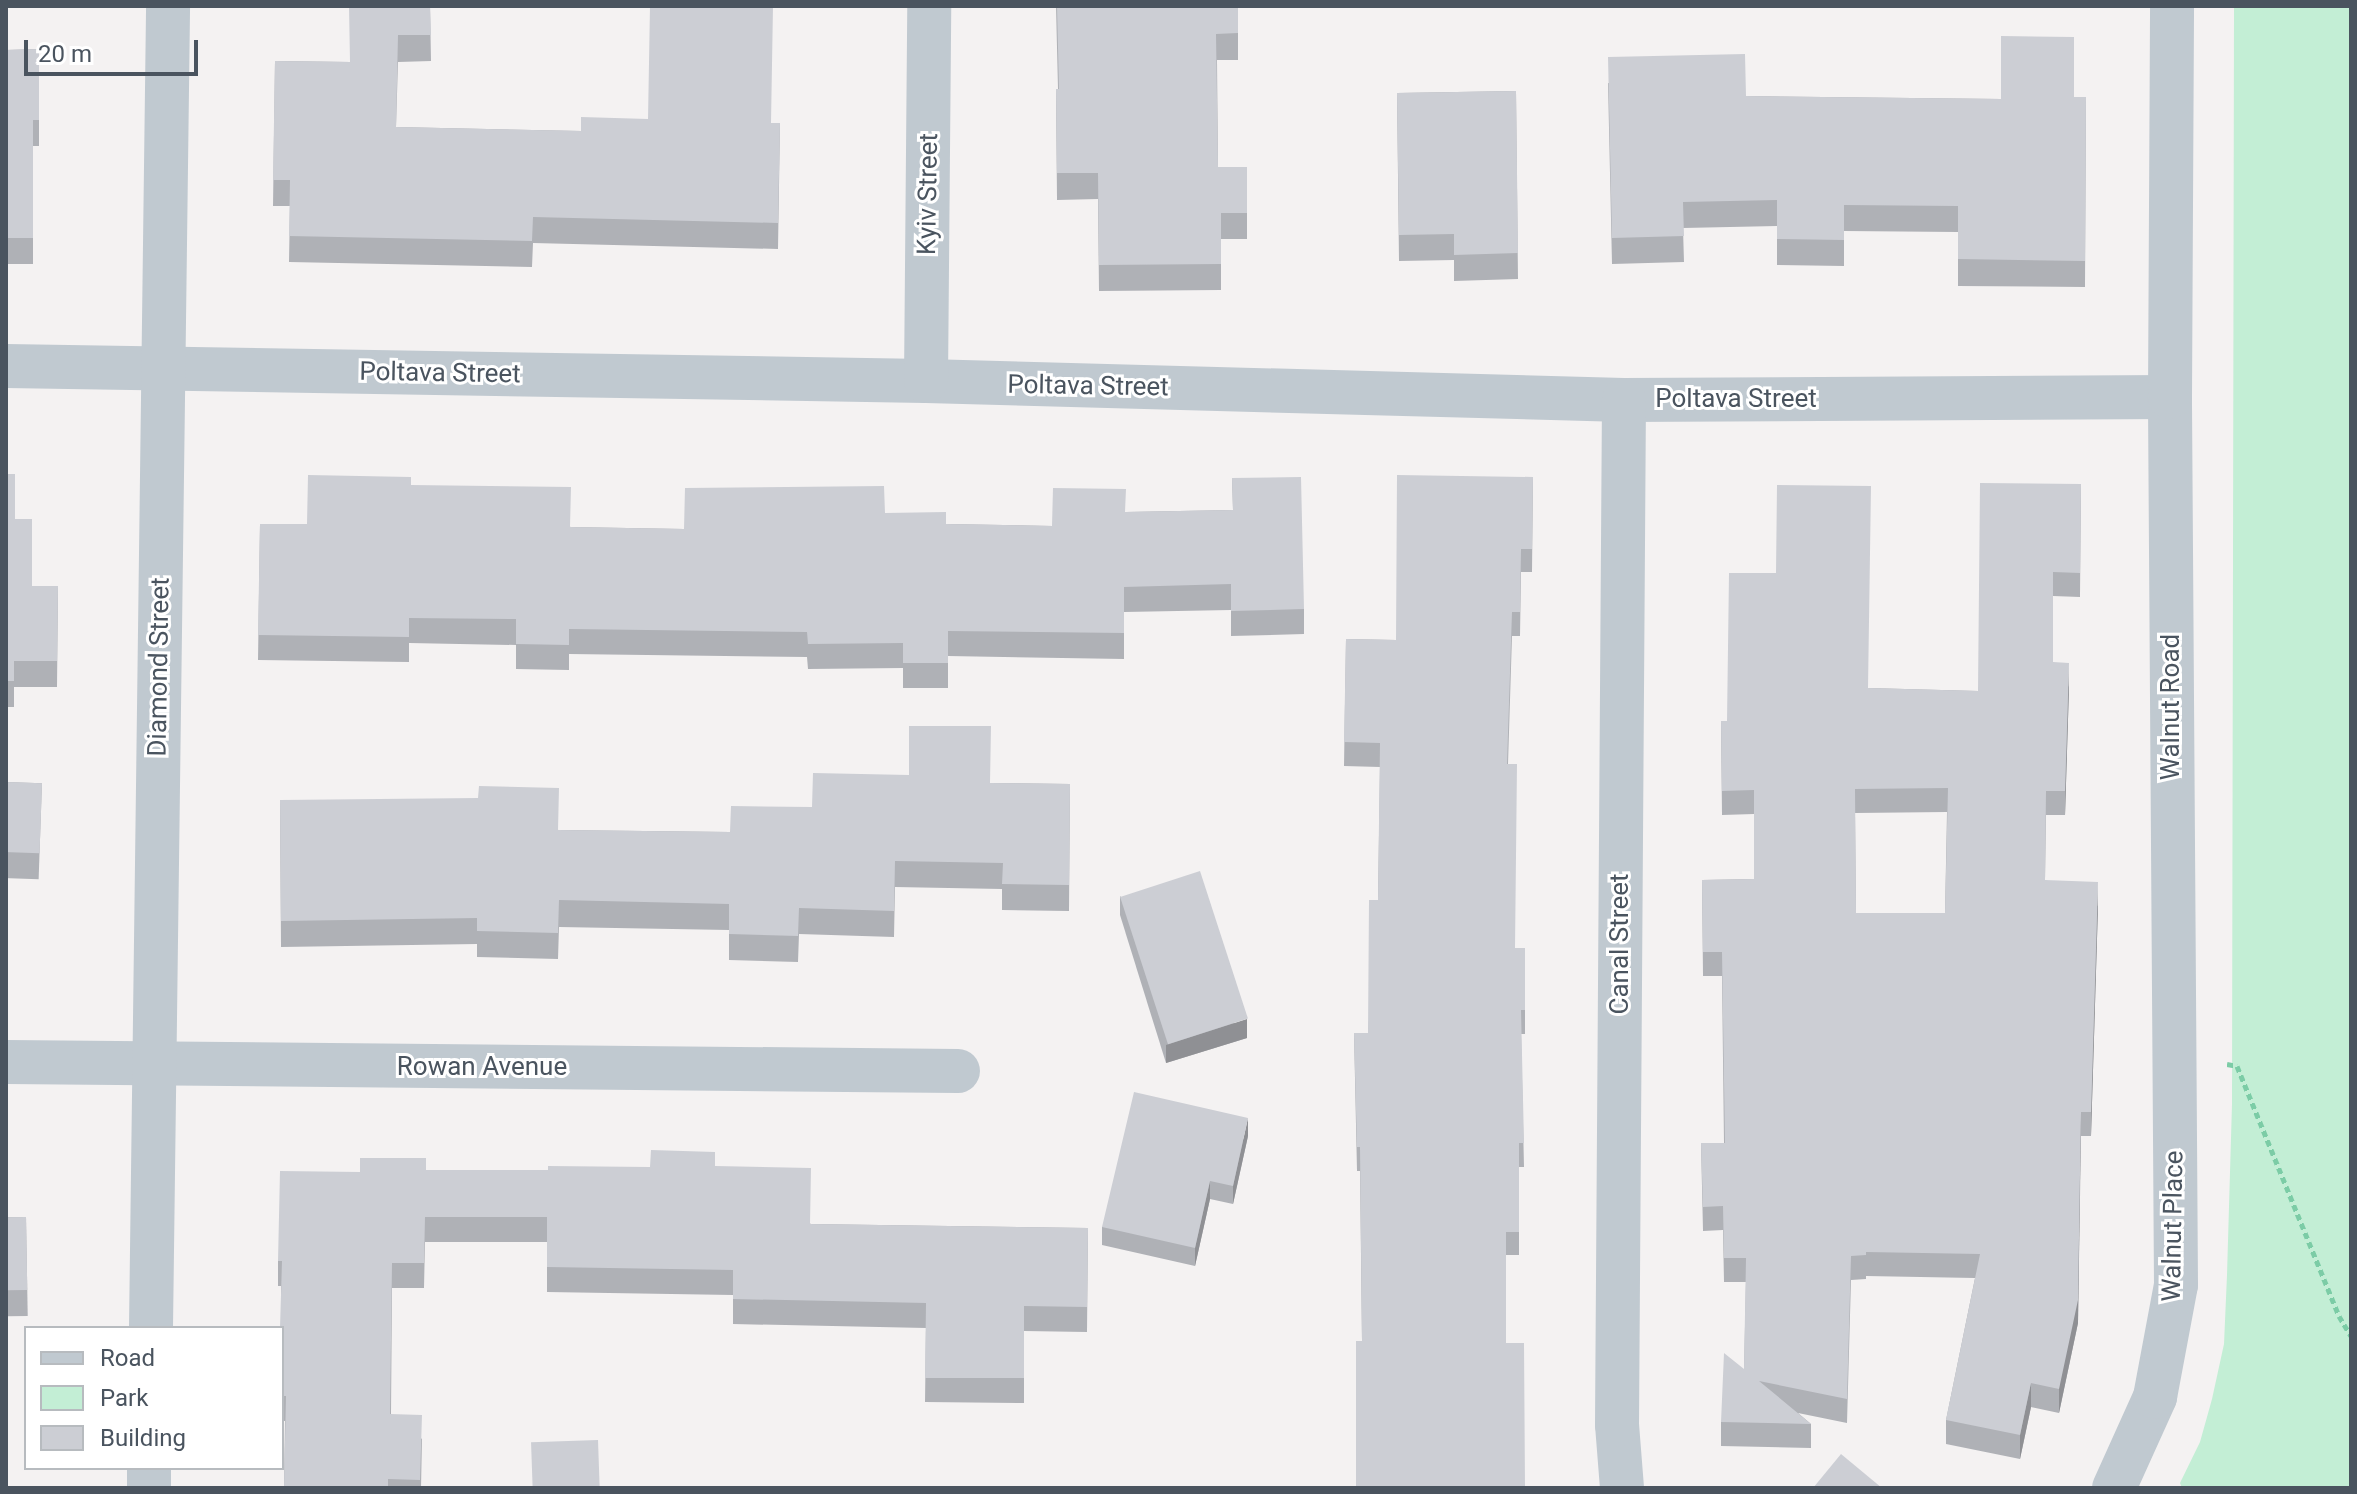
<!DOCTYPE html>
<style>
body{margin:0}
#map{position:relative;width:2357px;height:1494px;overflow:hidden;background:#f4f2f2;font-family:Roboto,sans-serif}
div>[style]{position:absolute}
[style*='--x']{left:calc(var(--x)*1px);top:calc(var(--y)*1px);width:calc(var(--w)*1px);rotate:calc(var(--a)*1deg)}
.green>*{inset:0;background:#c3eed5}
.path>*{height:5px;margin-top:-2.5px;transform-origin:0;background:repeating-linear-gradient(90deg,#7ccca6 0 6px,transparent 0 10px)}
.minor>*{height:44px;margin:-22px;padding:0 22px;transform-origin:22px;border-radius:22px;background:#c0c9d0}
.wall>*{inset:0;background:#afb1b6;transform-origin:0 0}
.shaded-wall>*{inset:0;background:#8f9094}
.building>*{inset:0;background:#ccced4;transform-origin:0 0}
span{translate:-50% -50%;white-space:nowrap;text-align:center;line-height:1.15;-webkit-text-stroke:6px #fff;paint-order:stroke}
.street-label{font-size:26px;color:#4a545f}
.frame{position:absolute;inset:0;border:8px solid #4a545f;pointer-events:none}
.legend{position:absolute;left:24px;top:1326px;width:260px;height:144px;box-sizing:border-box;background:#fff;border:2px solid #b7bbbf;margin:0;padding:10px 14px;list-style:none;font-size:24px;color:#4a545f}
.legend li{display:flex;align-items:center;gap:16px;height:40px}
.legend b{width:40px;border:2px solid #b7bbbf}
.scale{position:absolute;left:24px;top:40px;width:174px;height:36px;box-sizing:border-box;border:4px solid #4a545f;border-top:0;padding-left:10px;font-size:24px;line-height:28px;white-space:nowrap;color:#4a545f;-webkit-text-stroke:6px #fff;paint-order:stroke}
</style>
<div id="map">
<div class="green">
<div style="clip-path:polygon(2234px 6px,2351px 6px,2351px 1488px,2182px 1488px,2180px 1483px,2200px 1442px,2212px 1399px,2224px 1344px,2227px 1275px,2232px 1104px)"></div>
</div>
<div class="path">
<div style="--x:2227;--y:1064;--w:10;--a:11"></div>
<div style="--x:2237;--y:1066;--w:270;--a:67.8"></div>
<div style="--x:2339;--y:1316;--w:23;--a:59"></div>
</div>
<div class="minor">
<div style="--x:6;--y:366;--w:920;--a:0.93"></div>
<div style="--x:926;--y:381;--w:698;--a:1.56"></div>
<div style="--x:1624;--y:400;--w:546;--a:-0.31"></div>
<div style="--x:926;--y:381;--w:375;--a:-89.5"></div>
<div style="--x:6;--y:1062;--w:952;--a:0.54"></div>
<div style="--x:151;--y:1328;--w:1322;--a:-89.26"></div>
<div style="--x:149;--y:1488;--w:20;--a:-90"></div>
<div style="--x:1622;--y:1488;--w:63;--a:-94.5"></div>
<div style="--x:1617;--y:1425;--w:1025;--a:-89.61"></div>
<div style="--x:2114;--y:1488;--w:100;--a:-65.7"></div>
<div style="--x:2155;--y:1397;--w:114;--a:-79.4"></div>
<div style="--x:2176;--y:1285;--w:888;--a:-90.39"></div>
<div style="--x:2170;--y:397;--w:391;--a:-89.7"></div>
</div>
<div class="wall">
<div style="clip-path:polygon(430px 6px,431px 61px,398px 62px,396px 127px,581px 131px,780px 123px,778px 249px,533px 243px,532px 267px,289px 262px,290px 206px,273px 206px,275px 61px,350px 62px)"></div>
<div style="clip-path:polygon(1056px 6px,1238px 6px,1238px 60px,1217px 60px,1218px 167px,1247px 167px,1247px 239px,1221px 239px,1221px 290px,1099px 291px,1098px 199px,1057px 200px,1056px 89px,1058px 89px)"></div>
<div style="clip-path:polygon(39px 49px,39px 146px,33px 146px,33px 264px,6px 264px,6px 50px)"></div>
<div style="clip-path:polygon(1608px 83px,1746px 96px,2001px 99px,2086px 97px,2085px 287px,1958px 286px,1958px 232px,1844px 231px,1844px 266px,1777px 265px,1777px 226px,1683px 228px,1684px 262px,1612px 264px)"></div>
<div style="clip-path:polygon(1516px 91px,1518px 279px,1454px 281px,1454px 260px,1399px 261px,1397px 93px)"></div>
<div style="clip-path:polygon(6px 474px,15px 519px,32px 586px,58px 586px,57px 687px,14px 687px,14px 707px,6px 707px)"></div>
<div style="clip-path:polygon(1533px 477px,1532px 572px,1521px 572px,1520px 636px,1512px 636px,1508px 764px,1515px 948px,1525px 948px,1525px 1034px,1521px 1034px,1524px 1167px,1519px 1167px,1519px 1255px,1506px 1255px,1362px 1341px,1360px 1171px,1357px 1171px,1354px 1033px,1368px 1033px,1378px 900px,1380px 767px,1344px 766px,1346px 639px,1396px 640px)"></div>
<div style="clip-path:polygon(1232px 478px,1304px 609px,1304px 634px,1231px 636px,1231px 610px,1124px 612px,1124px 659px,948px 656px,948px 688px,903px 688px,903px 668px,808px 669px,807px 657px,569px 654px,569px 670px,516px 669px,516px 645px,409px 643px,409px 662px,258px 660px,260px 524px,307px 524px,411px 485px,571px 527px,684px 529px,885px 513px,946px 524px,1052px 526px,1126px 512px,1233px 510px)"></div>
<div style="clip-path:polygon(evenodd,2081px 484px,2080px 597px,2053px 596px,2053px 662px,2069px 687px,2065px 815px,2046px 815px,2045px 880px,2098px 906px,2091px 1136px,2081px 1136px,2078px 1323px,2059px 1413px,2031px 1407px,2020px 1459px,1946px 1444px,1946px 1420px,1975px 1278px,1866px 1276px,1866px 1279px,1851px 1280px,1847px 1423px,1798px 1413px,1811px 1424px,1811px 1448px,1721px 1446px,1721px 1422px,1744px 1369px,1746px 1282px,1724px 1282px,1723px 1230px,1703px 1231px,1701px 1143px,1724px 1143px,1722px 976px,1703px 976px,1702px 880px,1754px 879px,1754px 814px,1722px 815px,1721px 721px,1727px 721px,1869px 688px,1978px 691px,2081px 484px,1947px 812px,1945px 913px,1856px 913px,1855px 813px,1947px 812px)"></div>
<div style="left:6px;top:782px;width:36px;height:96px;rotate:2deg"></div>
<div style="clip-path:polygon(990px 783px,1070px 784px,1069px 911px,1002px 910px,1002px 889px,895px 887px,894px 937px,799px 934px,798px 962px,729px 960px,729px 930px,559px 927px,558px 959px,477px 957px,477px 944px,281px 947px,280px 800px,559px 830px,730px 832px,812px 807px)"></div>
<div style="clip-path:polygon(1120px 896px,1247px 1038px,1166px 1063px,1120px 915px)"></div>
<div style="clip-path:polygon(1248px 1136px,1233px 1204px,1210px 1199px,1195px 1266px,1102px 1245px,1102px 1227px)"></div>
<div style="clip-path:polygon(715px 1166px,811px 1224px,1088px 1228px,1087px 1332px,1024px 1331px,1024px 1403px,925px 1402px,926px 1328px,733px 1324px,733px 1295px,547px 1292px,547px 1242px,425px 1242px,424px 1288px,392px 1288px,391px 1414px,422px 1439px,421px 1488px,284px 1488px,285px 1421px,282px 1421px,281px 1286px,278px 1286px,278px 1261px,360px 1172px,426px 1170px,548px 1170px)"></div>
<div style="left:26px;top:1217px;width:99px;height:20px;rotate:89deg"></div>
</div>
<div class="shaded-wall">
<div style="clip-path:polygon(2069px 663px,2069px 687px,2065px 815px,2065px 791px)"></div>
<div style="clip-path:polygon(2098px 882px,2098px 906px,2091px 1136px,2091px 1112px)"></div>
<div style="clip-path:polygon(1247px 1019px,1247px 1038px,1166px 1063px,1166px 1045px)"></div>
<div style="clip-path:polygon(2081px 1112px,2078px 1323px,2059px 1413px,2059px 1389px)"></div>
<div style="clip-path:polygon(1248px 1118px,1248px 1136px,1233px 1204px,1233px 1186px)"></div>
<div style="clip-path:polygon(1210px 1181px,1210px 1199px,1195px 1266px,1195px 1248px)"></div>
<div style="clip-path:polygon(2031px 1383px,2031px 1407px,2020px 1459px,2020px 1435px)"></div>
</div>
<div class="building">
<div style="clip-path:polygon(349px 6px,430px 6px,431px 35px,398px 35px,396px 127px,581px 131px,581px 117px,648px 119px,650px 6px,773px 6px,771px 123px,780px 123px,778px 223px,533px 217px,532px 241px,289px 236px,290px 180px,273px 180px,275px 61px,350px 62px)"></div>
<div style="clip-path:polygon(1057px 6px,1238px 6px,1238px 33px,1216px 34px,1218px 167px,1247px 167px,1247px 213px,1221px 213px,1221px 264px,1099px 265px,1098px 173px,1057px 173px,1056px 89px,1059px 89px)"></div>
<div style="clip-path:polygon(2001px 36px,2074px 37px,2074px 97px,2086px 97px,2085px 261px,1958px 259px,1958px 206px,1844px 205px,1844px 240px,1777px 239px,1777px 200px,1683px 202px,1684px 236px,1612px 238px,1608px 57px,1745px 54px,1746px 96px,2001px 99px)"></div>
<div style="clip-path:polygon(39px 49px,39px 120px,33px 120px,33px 238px,6px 238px,6px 50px)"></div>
<div style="clip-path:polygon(1516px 91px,1518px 253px,1454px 255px,1454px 234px,1399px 235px,1397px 93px)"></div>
<div style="clip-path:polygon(6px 474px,15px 474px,15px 519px,32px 519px,32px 586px,58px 586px,57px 661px,14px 661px,14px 681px,6px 681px)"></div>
<div style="clip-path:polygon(308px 475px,411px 477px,411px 485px,571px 487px,570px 527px,684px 529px,685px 488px,884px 486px,885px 513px,946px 512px,946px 524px,1052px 526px,1053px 488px,1126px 489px,1125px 512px,1233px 510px,1232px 478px,1301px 477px,1304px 609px,1231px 611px,1231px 584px,1124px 587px,1124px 633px,948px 631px,948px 663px,903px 663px,903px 643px,808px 644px,807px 632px,569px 629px,569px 645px,516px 644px,516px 619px,409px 618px,409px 637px,258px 635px,260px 524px,307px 524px)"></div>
<div style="clip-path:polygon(1397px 475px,1533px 477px,1532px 549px,1521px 549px,1520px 612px,1512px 612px,1507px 764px,1517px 764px,1515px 948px,1525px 948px,1525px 1010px,1521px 1010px,1524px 1143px,1519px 1143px,1519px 1232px,1506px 1232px,1506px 1343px,1524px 1343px,1525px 1488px,1356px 1488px,1356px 1341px,1362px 1341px,1360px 1147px,1357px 1147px,1354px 1033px,1368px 1033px,1369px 900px,1378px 900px,1380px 743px,1344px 742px,1346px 639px,1396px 640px)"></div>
<div style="clip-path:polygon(evenodd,1980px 483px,2081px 484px,2080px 573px,2053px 572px,2053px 662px,2069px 663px,2065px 791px,2046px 791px,2045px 880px,2098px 882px,2091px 1112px,2081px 1112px,2078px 1300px,2059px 1389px,2031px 1383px,2020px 1435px,1946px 1420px,1980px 1254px,1866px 1252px,1866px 1255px,1851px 1256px,1847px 1399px,1759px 1381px,1811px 1424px,1721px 1422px,1724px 1353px,1744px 1369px,1746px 1258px,1724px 1258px,1723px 1206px,1703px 1207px,1701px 1143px,1725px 1143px,1722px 952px,1703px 952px,1702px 880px,1754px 879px,1754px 790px,1722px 791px,1721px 721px,1727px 721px,1729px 573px,1776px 573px,1777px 485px,1871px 486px,1868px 688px,1978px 691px,1980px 483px,1948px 788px,1945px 913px,1856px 913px,1855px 789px,1948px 788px)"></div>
<div style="clip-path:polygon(909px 726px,991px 726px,990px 783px,1070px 784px,1069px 885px,1002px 884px,1003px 863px,895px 861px,894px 911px,799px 908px,798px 936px,729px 934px,729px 904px,559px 900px,558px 933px,477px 931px,477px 918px,281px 921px,280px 800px,478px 798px,479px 786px,559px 788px,558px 830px,730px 832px,731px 806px,812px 807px,813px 773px,909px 775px)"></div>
<div style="left:6px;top:782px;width:36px;height:70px;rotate:2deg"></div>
<div style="left:1200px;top:871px;width:155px;height:84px;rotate:72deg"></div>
<div style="clip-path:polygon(1134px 1092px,1248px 1118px,1233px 1186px,1210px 1181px,1195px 1248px,1102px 1227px)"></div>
<div style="clip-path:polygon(651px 1150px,715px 1152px,715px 1166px,811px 1168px,810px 1224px,1088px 1228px,1087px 1307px,1024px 1306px,1024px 1378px,925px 1378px,926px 1303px,733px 1299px,733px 1270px,547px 1267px,547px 1217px,425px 1217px,424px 1263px,392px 1263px,390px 1414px,422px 1415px,420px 1480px,388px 1479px,388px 1488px,284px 1488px,286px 1396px,282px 1396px,282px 1328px,280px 1328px,282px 1261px,278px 1261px,280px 1171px,360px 1172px,360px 1158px,426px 1158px,426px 1170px,548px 1170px,548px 1166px,650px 1167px)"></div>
<div style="left:26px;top:1217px;width:73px;height:20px;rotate:89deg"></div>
<div style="left:598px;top:1440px;width:48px;height:67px;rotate:88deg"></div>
<div style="clip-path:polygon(1841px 1454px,1882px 1488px,1813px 1488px)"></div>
</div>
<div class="street-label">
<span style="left:928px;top:194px;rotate:-89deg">Kyiv Street</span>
<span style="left:440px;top:373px;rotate:1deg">Poltava Street</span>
<span style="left:1088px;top:386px;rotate:1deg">Poltava Street</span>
<span style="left:1736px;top:399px">Poltava Street</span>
<span style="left:159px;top:667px;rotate:-89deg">Diamond Street</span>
<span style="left:2171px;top:707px;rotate:-90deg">Walnut Road</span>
<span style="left:1620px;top:944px;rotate:-90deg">Canal Street</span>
<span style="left:482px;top:1067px">Rowan Avenue</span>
<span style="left:2173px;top:1226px;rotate:-89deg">Walnut Place</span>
</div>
<div class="frame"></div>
<ul class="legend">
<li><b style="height:10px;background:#c0c9d0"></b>Road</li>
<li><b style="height:22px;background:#c3eed5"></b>Park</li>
<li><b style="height:22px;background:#ccced4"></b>Building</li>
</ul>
<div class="scale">20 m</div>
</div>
